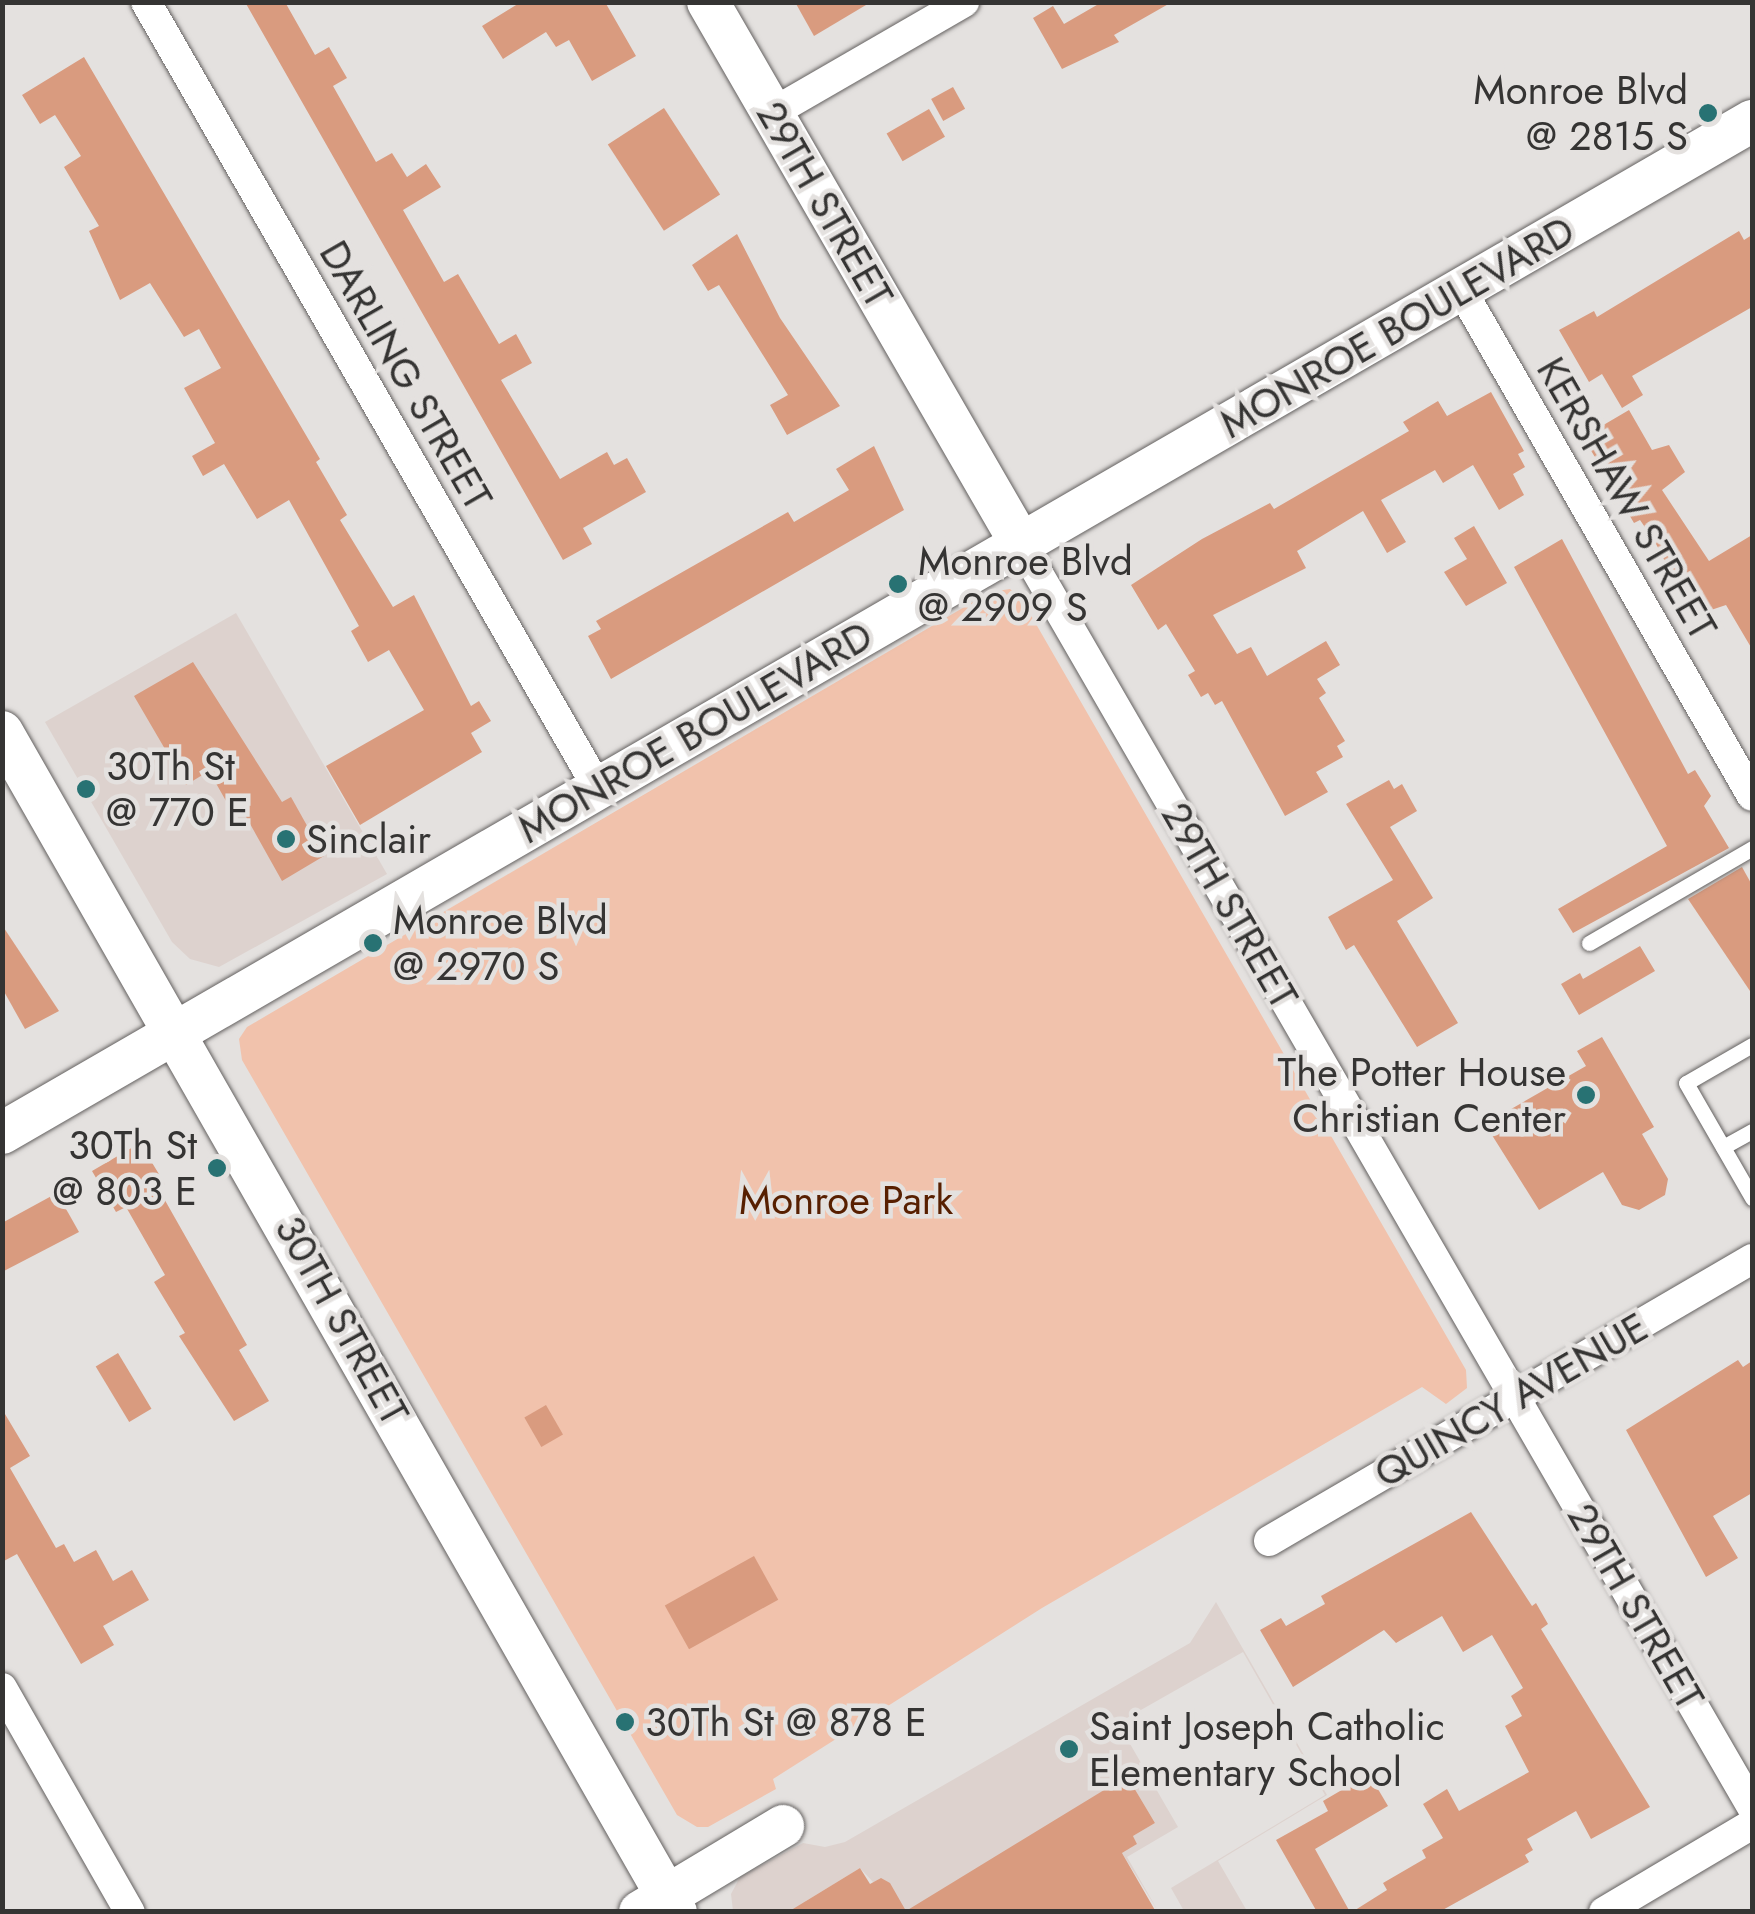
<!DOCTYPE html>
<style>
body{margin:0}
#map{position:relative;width:1755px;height:1914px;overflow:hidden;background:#e4e1df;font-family:Jost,sans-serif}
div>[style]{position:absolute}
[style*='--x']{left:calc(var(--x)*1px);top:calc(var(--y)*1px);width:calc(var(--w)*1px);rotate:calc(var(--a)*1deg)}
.built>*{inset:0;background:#ddd2ce}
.green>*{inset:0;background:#f1c2ac}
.building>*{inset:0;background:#d99b7f;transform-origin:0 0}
.roads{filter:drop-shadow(0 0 2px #646160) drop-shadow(0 0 2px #646160)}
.lane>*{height:15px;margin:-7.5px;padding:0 7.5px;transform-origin:7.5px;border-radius:7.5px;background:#fff}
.street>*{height:30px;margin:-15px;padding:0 15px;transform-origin:15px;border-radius:15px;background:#fff}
.secondary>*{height:42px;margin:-21px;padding:0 21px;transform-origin:21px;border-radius:21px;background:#fff}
.dots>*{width:28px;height:28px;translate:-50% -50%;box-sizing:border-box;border:5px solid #e4e1df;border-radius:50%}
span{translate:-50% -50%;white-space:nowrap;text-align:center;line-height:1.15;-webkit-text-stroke:9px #e4e1df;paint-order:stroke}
.poi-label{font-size:40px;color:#353433}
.right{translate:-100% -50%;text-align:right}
.left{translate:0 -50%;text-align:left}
.street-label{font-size:40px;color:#353433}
.park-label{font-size:40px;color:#571f00}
.frame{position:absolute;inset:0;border:5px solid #353433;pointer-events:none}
</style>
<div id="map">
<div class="built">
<div style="clip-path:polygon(236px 613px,387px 874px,219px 967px,190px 959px,172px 942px,45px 722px)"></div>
<div style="clip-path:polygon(1216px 1602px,1327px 1795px,1218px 1861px,1247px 1911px,1184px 1911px,1171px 1888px,1325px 1795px,1243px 1652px,1118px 1723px,1178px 1827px,1127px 1857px,1158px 1911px,1122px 1853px,1137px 1844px,1133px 1836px,1155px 1823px,1127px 1776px,911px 1911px,900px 1911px,860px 1868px,806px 1901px,811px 1911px,733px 1911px,731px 1894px,740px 1877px,803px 1843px,825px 1847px,845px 1842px,1190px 1643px)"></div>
</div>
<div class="green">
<div style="clip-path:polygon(1010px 589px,1021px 598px,1466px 1370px,1467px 1388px,1446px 1404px,1422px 1387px,1042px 1608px,773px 1779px,776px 1789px,708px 1827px,697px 1827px,677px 1815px,242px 1060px,239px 1039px,247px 1027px,990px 592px)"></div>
</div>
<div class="building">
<div style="clip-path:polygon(245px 2px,285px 2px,315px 55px,329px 47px,347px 78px,333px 86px,376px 162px,392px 153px,407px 177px,426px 164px,441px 187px,403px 210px,444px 282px,458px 274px,499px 344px,516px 334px,532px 363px,501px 380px,560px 479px,607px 452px,614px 465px,627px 458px,646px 492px,583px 528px,592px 544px,563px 560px)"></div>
<div style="clip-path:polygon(521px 2px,605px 2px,636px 56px,592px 81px,569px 40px,556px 47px,546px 32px,503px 59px,482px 26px)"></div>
<div style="clip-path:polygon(795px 2px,871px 2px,814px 36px)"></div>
<div style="clip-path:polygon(1102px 2px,1172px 2px,1114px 35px,1119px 42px,1062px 69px,1033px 18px,1053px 6px,1064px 24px)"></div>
<div style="clip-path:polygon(84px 57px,320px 459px,316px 462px,347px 515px,340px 520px,393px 607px,414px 595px,471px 706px,479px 701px,491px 721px,471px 733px,482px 752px,360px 825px,326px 766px,424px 710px,389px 650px,368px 662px,351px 631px,359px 626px,289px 500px,257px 519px,224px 464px,203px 476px,192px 456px,215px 443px,184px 388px,221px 368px,199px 329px,184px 337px,150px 283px,120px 300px,89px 231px,99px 226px,64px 167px,81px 156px,55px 115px,40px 124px,22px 95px)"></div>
<div style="left:953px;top:87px;width:25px;height:25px;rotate:61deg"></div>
<div style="left:664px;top:108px;width:103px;height:67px;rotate:57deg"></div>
<div style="left:929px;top:109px;width:32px;height:49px;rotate:60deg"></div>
<div style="clip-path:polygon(1739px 231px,1744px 240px,1752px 235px,1752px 307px,1632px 376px,1643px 395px,1622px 408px,1602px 374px,1589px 382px,1559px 330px,1594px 311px,1597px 317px)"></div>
<div style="clip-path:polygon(737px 234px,780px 318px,840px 406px,787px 435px,770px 405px,788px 395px,719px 285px,708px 291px,692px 265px)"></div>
<div style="clip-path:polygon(1491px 392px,1524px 451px,1518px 454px,1525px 467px,1513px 474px,1524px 495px,1499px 510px,1473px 465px,1443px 483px,1435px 470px,1381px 500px,1406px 542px,1387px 553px,1363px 511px,1297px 551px,1306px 568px,1213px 615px,1237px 654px,1251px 647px,1267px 676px,1326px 641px,1340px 665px,1317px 679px,1326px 693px,1319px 698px,1345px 741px,1337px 746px,1343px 757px,1316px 772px,1328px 792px,1285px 816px,1222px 701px,1215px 705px,1208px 693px,1201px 697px,1188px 675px,1195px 671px,1166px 624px,1158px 630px,1131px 585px,1202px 539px,1270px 503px,1274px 509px,1409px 431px,1403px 422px,1438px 401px,1447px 416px)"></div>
<div style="clip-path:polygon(1629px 410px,1652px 450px,1669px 445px,1685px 472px,1662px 490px,1709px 561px,1752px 535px,1752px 649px,1726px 605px,1693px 616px,1655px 542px,1640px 520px,1634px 523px,1583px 437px)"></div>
<div style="clip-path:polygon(874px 446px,904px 510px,611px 679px,588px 636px,601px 629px,596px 621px,788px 512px,794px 522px,849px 490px,836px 469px)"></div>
<div style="clip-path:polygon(1474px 526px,1507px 583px,1466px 606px,1444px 572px,1467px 559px,1454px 538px)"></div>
<div style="clip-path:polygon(1562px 539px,1688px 774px,1695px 770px,1711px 796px,1704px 806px,1729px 848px,1573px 933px,1558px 909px,1667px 846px,1514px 567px)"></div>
<div style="clip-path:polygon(193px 662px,282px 802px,291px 797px,324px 856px,282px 881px,240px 806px,230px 808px,209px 771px,186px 785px,134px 696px)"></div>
<div style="clip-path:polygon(1389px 780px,1394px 789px,1402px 784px,1417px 811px,1390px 827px,1433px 898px,1397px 921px,1458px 1023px,1417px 1047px,1354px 945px,1346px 950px,1328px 917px,1393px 880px,1346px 804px)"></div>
<div style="clip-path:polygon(1742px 867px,1752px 885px,1752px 994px,1688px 899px)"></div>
<div style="clip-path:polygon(2px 925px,59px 1011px,25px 1029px,2px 988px)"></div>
<div style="clip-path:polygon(1640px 946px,1655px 971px,1579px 1015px,1561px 984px,1580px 973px,1583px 979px)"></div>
<div style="clip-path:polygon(1602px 1037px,1654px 1127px,1642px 1134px,1668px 1179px,1665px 1195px,1639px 1210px,1622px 1205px,1603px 1172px,1539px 1210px,1485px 1124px,1586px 1066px,1577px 1051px)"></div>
<div style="clip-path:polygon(140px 1143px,165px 1184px,158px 1188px,247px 1345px,239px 1350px,269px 1401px,234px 1421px,179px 1336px,185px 1333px,154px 1282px,165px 1275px,126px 1207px,116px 1212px,92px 1171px)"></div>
<div style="clip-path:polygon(57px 1193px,79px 1232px,2px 1272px,2px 1223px)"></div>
<div style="left:118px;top:1353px;width:65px;height:26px;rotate:59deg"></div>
<div style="clip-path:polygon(1738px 1360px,1743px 1367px,1752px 1361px,1752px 1493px,1713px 1516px,1738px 1558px,1706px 1577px,1626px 1430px)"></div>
<div style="left:546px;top:1405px;width:34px;height:25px;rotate:60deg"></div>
<div style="clip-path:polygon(2px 1409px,30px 1456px,10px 1468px,56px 1548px,64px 1544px,74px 1562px,96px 1550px,113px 1581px,132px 1570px,149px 1600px,103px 1626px,114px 1645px,81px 1664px,17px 1554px,2px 1562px)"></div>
<div style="clip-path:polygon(1471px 1512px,1532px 1606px,1536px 1603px,1548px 1624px,1541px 1629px,1650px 1807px,1591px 1839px,1576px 1811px,1527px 1839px,1533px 1850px,1525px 1855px,1529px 1862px,1439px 1912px,1352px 1912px,1387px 1890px,1383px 1883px,1426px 1858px,1422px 1850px,1443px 1838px,1423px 1804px,1447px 1789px,1459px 1811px,1529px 1772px,1505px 1726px,1522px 1716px,1511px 1696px,1523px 1688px,1492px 1635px,1463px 1652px,1442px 1616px,1396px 1643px,1384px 1630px,1293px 1687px,1260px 1630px,1281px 1618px,1286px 1626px,1325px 1604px,1321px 1596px)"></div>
<div style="left:754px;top:1556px;width:50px;height:102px;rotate:61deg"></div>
<div style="clip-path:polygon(1369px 1774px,1388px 1806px,1315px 1849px,1350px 1912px,1317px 1912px,1276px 1840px,1328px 1811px,1323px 1801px)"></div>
<div style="clip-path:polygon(1127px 1776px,1155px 1823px,1133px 1836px,1137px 1844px,1122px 1853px,1156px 1912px,788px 1912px,860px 1868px,870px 1884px,881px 1878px,890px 1883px,906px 1911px)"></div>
</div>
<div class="roads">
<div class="lane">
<div style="--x:1589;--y:943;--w:189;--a:-30.2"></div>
<div style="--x:1752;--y:1045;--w:76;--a:150.1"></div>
<div style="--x:1686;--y:1083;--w:133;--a:60.1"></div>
<div style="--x:1723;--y:1147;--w:33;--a:-29"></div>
</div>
<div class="street">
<div style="--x:146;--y:2;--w:907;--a:60.1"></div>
<div style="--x:772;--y:113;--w:222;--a:-30"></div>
<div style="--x:1462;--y:291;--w:582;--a:60.13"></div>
<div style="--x:1021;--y:544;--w:1459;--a:59.94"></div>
<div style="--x:1269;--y:1541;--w:559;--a:-30.28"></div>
<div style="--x:2;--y:1688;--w:258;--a:60.3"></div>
<div style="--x:1604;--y:1912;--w:172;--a:-30.7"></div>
</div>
<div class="secondary">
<div style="--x:708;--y:2;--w:626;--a:59.99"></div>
<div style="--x:2;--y:732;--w:1359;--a:60.27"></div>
<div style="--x:2;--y:1133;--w:2022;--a:-30.04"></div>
<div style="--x:640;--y:1912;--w:167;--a:-31"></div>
</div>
</div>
<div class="dots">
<div style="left:1708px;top:113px;background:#287273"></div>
<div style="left:898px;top:584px;background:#287273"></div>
<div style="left:86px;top:789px;background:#287273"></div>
<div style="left:286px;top:839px;background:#287273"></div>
<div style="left:373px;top:943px;background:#287273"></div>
<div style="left:1586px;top:1095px;background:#287273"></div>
<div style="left:217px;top:1168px;background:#287273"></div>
<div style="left:625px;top:1722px;background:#287273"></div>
<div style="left:1069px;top:1749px;background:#287273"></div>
</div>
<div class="poi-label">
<span class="right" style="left:1688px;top:113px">Monroe Blvd<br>@ 2815 S</span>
<span class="left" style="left:918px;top:584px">Monroe Blvd<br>@ 2909 S</span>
<span class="left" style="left:106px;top:789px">30Th St<br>@ 770 E</span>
<span class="left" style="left:306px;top:839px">Sinclair</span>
<span class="left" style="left:393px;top:943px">Monroe Blvd<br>@ 2970 S</span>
<span class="right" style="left:1566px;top:1095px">The Potter House<br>Christian Center</span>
<span class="right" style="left:197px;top:1168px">30Th St<br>@ 803 E</span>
<span class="left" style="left:645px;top:1722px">30Th St @ 878 E</span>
<span class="left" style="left:1089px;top:1749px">Saint Joseph Catholic<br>Elementary School</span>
</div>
<div class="street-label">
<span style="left:825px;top:204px;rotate:60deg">29TH STREET</span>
<span style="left:1397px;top:327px;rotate:-30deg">MONROE BOULEVARD</span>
<span style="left:406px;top:375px;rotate:60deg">DARLING STREET</span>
<span style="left:1627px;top:498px;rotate:60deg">KERSHAW STREET</span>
<span style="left:695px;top:732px;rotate:-30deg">MONROE BOULEVARD</span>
<span style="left:1230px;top:905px;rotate:60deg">29TH STREET</span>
<span style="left:342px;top:1320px;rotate:61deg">30TH STREET</span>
<span style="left:1511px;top:1400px;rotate:-30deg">QUINCY AVENUE</span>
<span style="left:1636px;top:1606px;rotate:60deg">29TH STREET</span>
</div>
<div class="park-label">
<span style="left:846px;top:1200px">Monroe Park</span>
</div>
<div class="frame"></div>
</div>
